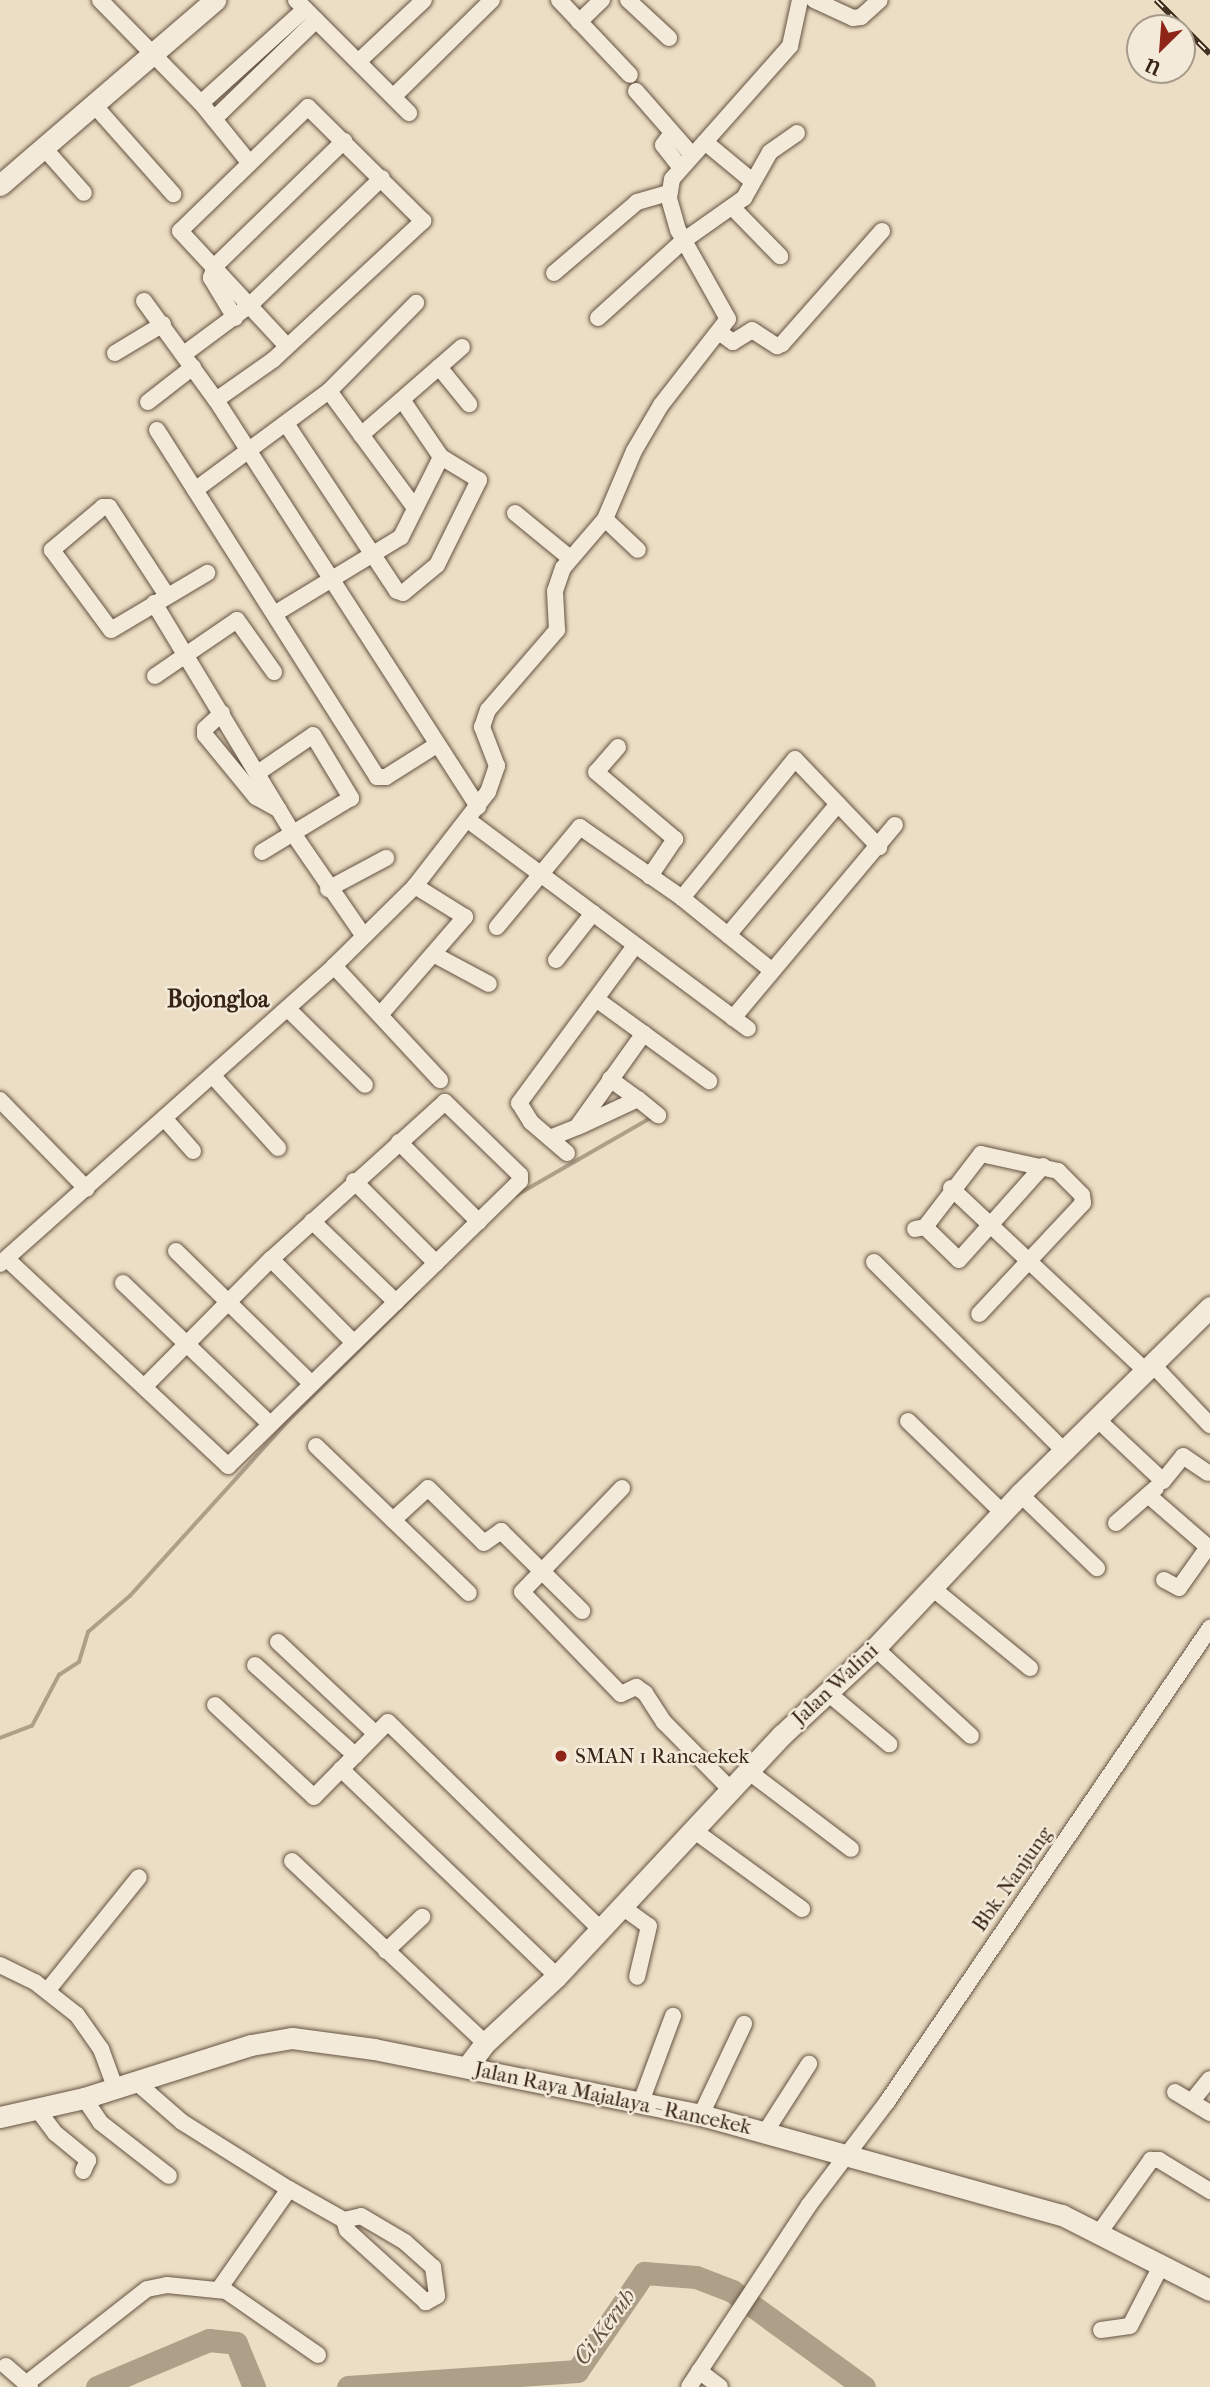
<!DOCTYPE html>
<style>
body{margin:0}
#map{position:relative;width:1210px;height:2387px;overflow:hidden;background:#ecdec4;font-family:"IM FELL French Canon",serif}
div>[style]{position:absolute}
[style*='--x']{left:calc(var(--x)*1px);top:calc(var(--y)*1px);width:calc(var(--w)*1px);rotate:calc(var(--a)*1deg)}
.stream>*{height:3.5px;margin:-1.75px;padding:0 1.75px;transform-origin:1.75px;border-radius:1.75px;background:#ae9f88}
.river>*{height:23px;margin:-11.5px;padding:0 11.5px;transform-origin:11.5px;border-radius:11.5px;background:#ae9f88}
.roads{filter:drop-shadow(0 0 2px #645241) drop-shadow(0 0 2px #645241)}
.street>*{height:16px;margin:-8px;padding:0 8px;transform-origin:8px;border-radius:8px;background:#f3ead9}
.secondary>*{height:21px;margin:-10.5px;padding:0 10.5px;transform-origin:10.5px;border-radius:10.5px;background:#f3ead9}
.rail>*{height:6px;margin-top:-3px;transform-origin:0;background:repeating-linear-gradient(90deg,#f3ead9 0 10px,#372415 0 20px);box-sizing:border-box;border-block:2px solid #372415}
.dots>*{width:19px;height:19px;translate:-50% -50%;box-sizing:border-box;border:4px solid #f3ead9;border-radius:50%}
span{translate:-50% -50%;white-space:nowrap;text-align:center;line-height:1.15;-webkit-text-stroke:5px #f3ead9;paint-order:stroke}
.street-label{font-size:21px;color:#372415}
.poi-label{font-size:21px;color:#372415}
.left{translate:0 -50%;text-align:left}
.water-label{font-size:23px;color:#614f3d;font-style:italic}
.quarter-label{font-size:24px;color:#372415;font-weight:700}
.north{position:absolute;left:1126px;top:14px;width:70px;height:70px;box-sizing:border-box;background:#f3ead9;border:2px solid #a89b8b;border-radius:50%;rotate:205deg;font-size:19px;font-weight:700;line-height:28px;text-align:center;color:#372415}
.north::after{content:'';display:block;margin:auto;width:24px;height:32px;background:#8f2418;clip-path:polygon(50% 0,100% 100%,50% 72%,0 100%)}
</style>
<div id="map">
<div class="stream">
<div style="--x:515;--y:1196;--w:160;--a:-29.9"></div>
<div style="--x:0;--y:1738;--w:34;--a:-21"></div>
<div style="--x:32;--y:1726;--w:58;--a:-62.1"></div>
<div style="--x:59;--y:1675;--w:24;--a:-33"></div>
<div style="--x:79;--y:1662;--w:31;--a:-73"></div>
<div style="--x:88;--y:1632;--w:55;--a:-40.6"></div>
<div style="--x:130;--y:1596;--w:239;--a:-47.9"></div>
<div style="--x:290;--y:1419;--w:180;--a:-45"></div>
</div>
<div class="river">
<div style="--x:97;--y:2387;--w:121;--a:-22.8"></div>
<div style="--x:209;--y:2340;--w:27;--a:6"></div>
<div style="--x:236;--y:2343;--w:48;--a:67.8"></div>
<div style="--x:348;--y:2387;--w:230;--a:-4"></div>
<div style="--x:577;--y:2371;--w:119;--a:-55.6"></div>
<div style="--x:644;--y:2273;--w:52;--a:4.4"></div>
<div style="--x:696;--y:2277;--w:39;--a:21"></div>
<div style="--x:732;--y:2291;--w:163;--a:36"></div>
</div>
<div class="roads">
<div class="street">
<div style="--x:100;--y:0;--w:144;--a:45.6"></div>
<div style="--x:201;--y:103;--w:75;--a:51"></div>
<div style="--x:296;--y:0;--w:160;--a:45"></div>
<div style="--x:559;--y:0;--w:103;--a:46.6"></div>
<div style="--x:628;--y:0;--w:56;--a:42.8"></div>
<div style="--x:814;--y:0;--w:43;--a:24.8"></div>
<div style="--x:853;--y:18;--w:8;--a:-7"></div>
<div style="--x:861;--y:17;--w:25;--a:-42"></div>
<div style="--x:579;--y:22;--w:32;--a:-44"></div>
<div style="--x:359;--y:61;--w:89;--a:-43.2"></div>
<div style="--x:636;--y:91;--w:85;--a:48.8"></div>
<div style="--x:394;--y:96;--w:137;--a:-44.4"></div>
<div style="--x:201;--y:103;--w:140;--a:-42.1"></div>
<div style="--x:95;--y:106;--w:118;--a:48.4"></div>
<div style="--x:214;--y:119;--w:142;--a:-44.1"></div>
<div style="--x:672;--y:133;--w:15;--a:127"></div>
<div style="--x:663;--y:145;--w:29;--a:52"></div>
<div style="--x:705;--y:142;--w:60;--a:39.6"></div>
<div style="--x:44;--y:148;--w:60;--a:48.4"></div>
<div style="--x:732;--y:207;--w:69;--a:45.6"></div>
<div style="--x:554;--y:273;--w:109;--a:-40.5"></div>
<div style="--x:637;--y:202;--w:32;--a:-16"></div>
<div style="--x:144;--y:301;--w:122;--a:54"></div>
<div style="--x:216;--y:400;--w:484;--a:57.2"></div>
<div style="--x:235;--y:318;--w:47;--a:-121"></div>
<div style="--x:211;--y:278;--w:13;--a:-72"></div>
<div style="--x:215;--y:266;--w:180;--a:-44.1"></div>
<div style="--x:598;--y:318;--w:115;--a:-42.2"></div>
<div style="--x:683;--y:241;--w:75;--a:-35.2"></div>
<div style="--x:744;--y:198;--w:53;--a:-60.5"></div>
<div style="--x:770;--y:152;--w:33;--a:-35"></div>
<div style="--x:719;--y:332;--w:17;--a:36"></div>
<div style="--x:733;--y:342;--w:22;--a:-32"></div>
<div style="--x:752;--y:330;--w:30;--a:33"></div>
<div style="--x:777;--y:346;--w:5;--a:-22"></div>
<div style="--x:782;--y:344;--w:151;--a:-48.5"></div>
<div style="--x:115;--y:353;--w:56;--a:-31.1"></div>
<div style="--x:184;--y:354;--w:82;--a:-36.6"></div>
<div style="--x:250;--y:305;--w:183;--a:-43.9"></div>
<div style="--x:439;--y:367;--w:48;--a:51"></div>
<div style="--x:329;--y:391;--w:145;--a:53.7"></div>
<div style="--x:216;--y:400;--w:70;--a:-35.1"></div>
<div style="--x:273;--y:360;--w:205;--a:-42.8"></div>
<div style="--x:423;--y:221;--w:162;--a:-135.3"></div>
<div style="--x:308;--y:107;--w:178;--a:135.9"></div>
<div style="--x:180;--y:231;--w:157;--a:47.1"></div>
<div style="--x:148;--y:402;--w:57;--a:-37.9"></div>
<div style="--x:287;--y:425;--w:199;--a:56.5"></div>
<div style="--x:397;--y:591;--w:6;--a:18"></div>
<div style="--x:403;--y:593;--w:44;--a:-39.5"></div>
<div style="--x:437;--y:565;--w:95;--a:-63.7"></div>
<div style="--x:479;--y:480;--w:44;--a:-148.8"></div>
<div style="--x:441;--y:457;--w:68;--a:-124.2"></div>
<div style="--x:157;--y:430;--w:411;--a:57.6"></div>
<div style="--x:377;--y:777;--w:9;--a:0"></div>
<div style="--x:386;--y:777;--w:58;--a:-32.3"></div>
<div style="--x:361;--y:435;--w:134;--a:-41.1"></div>
<div style="--x:195;--y:490;--w:167;--a:-36.5"></div>
<div style="--x:329;--y:391;--w:124;--a:-45.3"></div>
<div style="--x:515;--y:513;--w:71;--a:39.3"></div>
<div style="--x:605;--y:519;--w:45;--a:43.2"></div>
<div style="--x:166;--y:594;--w:104;--a:-123.2"></div>
<div style="--x:109;--y:507;--w:6;--a:180"></div>
<div style="--x:103;--y:507;--w:67;--a:139.9"></div>
<div style="--x:52;--y:550;--w:99;--a:53.6"></div>
<div style="--x:111;--y:630;--w:112;--a:-30.7"></div>
<div style="--x:154;--y:603;--w:267;--a:58.9"></div>
<div style="--x:292;--y:832;--w:125;--a:55.4"></div>
<div style="--x:276;--y:613;--w:146;--a:-31.3"></div>
<div style="--x:401;--y:537;--w:89;--a:-63.4"></div>
<div style="--x:155;--y:676;--w:99;--a:-34.3"></div>
<div style="--x:237;--y:620;--w:64;--a:54.6"></div>
<div style="--x:222;--y:713;--w:23;--a:137"></div>
<div style="--x:205;--y:729;--w:6;--a:90"></div>
<div style="--x:205;--y:735;--w:80;--a:50.6"></div>
<div style="--x:256;--y:797;--w:26;--a:29"></div>
<div style="--x:618;--y:747;--w:33;--a:131"></div>
<div style="--x:596;--y:772;--w:104;--a:40.3"></div>
<div style="--x:675;--y:839;--w:45;--a:124"></div>
<div style="--x:259;--y:772;--w:65;--a:-34.4"></div>
<div style="--x:313;--y:735;--w:74;--a:58.9"></div>
<div style="--x:351;--y:798;--w:104;--a:148.8"></div>
<div style="--x:468;--y:820;--w:349;--a:36.7"></div>
<div style="--x:328;--y:889;--w:66;--a:-28.1"></div>
<div style="--x:682;--y:898;--w:179;--a:-50.9"></div>
<div style="--x:795;--y:759;--w:122;--a:46.3"></div>
<div style="--x:497;--y:927;--w:130;--a:-50.3"></div>
<div style="--x:580;--y:827;--w:124;--a:34.8"></div>
<div style="--x:682;--y:898;--w:113;--a:38.9"></div>
<div style="--x:728;--y:935;--w:171;--a:-50"></div>
<div style="--x:435;--y:955;--w:61;--a:28.2"></div>
<div style="--x:556;--y:960;--w:60;--a:-51.8"></div>
<div style="--x:334;--y:966;--w:156;--a:47.1"></div>
<div style="--x:596;--y:999;--w:140;--a:36"></div>
<div style="--x:288;--y:1009;--w:108;--a:44.6"></div>
<div style="--x:380;--y:1015;--w:130;--a:-49.1"></div>
<div style="--x:465;--y:917;--w:59;--a:-148.2"></div>
<div style="--x:733;--y:1018;--w:252;--a:-50"></div>
<div style="--x:213;--y:1076;--w:97;--a:47.9"></div>
<div style="--x:610;--y:1079;--w:34;--a:36"></div>
<div style="--x:0;--y:1100;--w:124;--a:45.7"></div>
<div style="--x:164;--y:1118;--w:44;--a:48.7"></div>
<div style="--x:580;--y:1126;--w:64;--a:-25"></div>
<div style="--x:638;--y:1099;--w:26;--a:39"></div>
<div style="--x:550;--y:1138;--w:29;--a:-22"></div>
<div style="--x:577;--y:1127;--w:115;--a:-54.5"></div>
<div style="--x:399;--y:1142;--w:113;--a:45"></div>
<div style="--x:567;--y:1153;--w:48;--a:-139.3"></div>
<div style="--x:531;--y:1122;--w:22;--a:-122"></div>
<div style="--x:519;--y:1103;--w:194;--a:-53.6"></div>
<div style="--x:354;--y:1181;--w:116;--a:45"></div>
<div style="--x:951;--y:1188;--w:267;--a:43.2"></div>
<div style="--x:312;--y:1221;--w:117;--a:44"></div>
<div style="--x:925;--y:1227;--w:47;--a:44.1"></div>
<div style="--x:959;--y:1260;--w:126;--a:-48.2"></div>
<div style="--x:915;--y:1229;--w:10;--a:-11"></div>
<div style="--x:925;--y:1227;--w:92;--a:-52.5"></div>
<div style="--x:981;--y:1154;--w:79;--a:12.4"></div>
<div style="--x:1058;--y:1171;--w:34;--a:45"></div>
<div style="--x:1082;--y:1195;--w:8;--a:83"></div>
<div style="--x:1083;--y:1203;--w:152;--a:133.1"></div>
<div style="--x:176;--y:1251;--w:189;--a:44.4"></div>
<div style="--x:7;--y:1259;--w:303;--a:43.1"></div>
<div style="--x:228;--y:1466;--w:408;--a:-44.3"></div>
<div style="--x:520;--y:1181;--w:6;--a:-90"></div>
<div style="--x:520;--y:1175;--w:105;--a:-135.8"></div>
<div style="--x:445;--y:1102;--w:234;--a:137.9"></div>
<div style="--x:271;--y:1259;--w:179;--a:134.8"></div>
<div style="--x:271;--y:1259;--w:118;--a:45.3"></div>
<div style="--x:874;--y:1262;--w:268;--a:44.8"></div>
<div style="--x:0;--y:1264;--w:448;--a:-41.7"></div>
<div style="--x:334;--y:966;--w:114;--a:-44.6"></div>
<div style="--x:415;--y:886;--w:119;--a:-52.2"></div>
<div style="--x:488;--y:792;--w:28;--a:-71"></div>
<div style="--x:497;--y:766;--w:42;--a:-111"></div>
<div style="--x:482;--y:727;--w:18;--a:-71"></div>
<div style="--x:488;--y:710;--w:106;--a:-49.2"></div>
<div style="--x:557;--y:630;--w:39;--a:-93"></div>
<div style="--x:555;--y:591;--w:24;--a:-71"></div>
<div style="--x:563;--y:568;--w:65;--a:-49.4"></div>
<div style="--x:605;--y:519;--w:74;--a:-66.9"></div>
<div style="--x:634;--y:451;--w:53;--a:-59.6"></div>
<div style="--x:661;--y:405;--w:109;--a:-52.1"></div>
<div style="--x:728;--y:319;--w:102;--a:-119.3"></div>
<div style="--x:678;--y:230;--w:33;--a:-106"></div>
<div style="--x:669;--y:198;--w:19;--a:-81"></div>
<div style="--x:672;--y:179;--w:178;--a:-48.4"></div>
<div style="--x:790;--y:46;--w:47;--a:-77.7"></div>
<div style="--x:123;--y:1283;--w:204;--a:43.8"></div>
<div style="--x:1153;--y:1365;--w:83;--a:46.5"></div>
<div style="--x:1098;--y:1420;--w:89;--a:43.2"></div>
<div style="--x:1163;--y:1481;--w:32;--a:-51"></div>
<div style="--x:1183;--y:1456;--w:30;--a:34"></div>
<div style="--x:908;--y:1421;--w:132;--a:44.1"></div>
<div style="--x:316;--y:1446;--w:212;--a:43.9"></div>
<div style="--x:622;--y:1488;--w:144;--a:133.9"></div>
<div style="--x:522;--y:1592;--w:142;--a:45.9"></div>
<div style="--x:621;--y:1694;--w:17;--a:-25"></div>
<div style="--x:636;--y:1687;--w:11;--a:34"></div>
<div style="--x:645;--y:1693;--w:35;--a:57"></div>
<div style="--x:664;--y:1722;--w:94;--a:45.4"></div>
<div style="--x:1020;--y:1494;--w:107;--a:43.9"></div>
<div style="--x:1148;--y:1495;--w:79;--a:40.9"></div>
<div style="--x:1208;--y:1547;--w:50;--a:125.3"></div>
<div style="--x:1179;--y:1588;--w:17;--a:-152"></div>
<div style="--x:393;--y:1520;--w:47;--a:-42.4"></div>
<div style="--x:428;--y:1488;--w:78;--a:44.5"></div>
<div style="--x:484;--y:1543;--w:21;--a:-35"></div>
<div style="--x:501;--y:1531;--w:114;--a:44.6"></div>
<div style="--x:1116;--y:1523;--w:53;--a:-41.2"></div>
<div style="--x:931;--y:1587;--w:128;--a:39.3"></div>
<div style="--x:278;--y:1642;--w:134;--a:43.2"></div>
<div style="--x:875;--y:1648;--w:130;--a:42.5"></div>
<div style="--x:255;--y:1665;--w:135;--a:42"></div>
<div style="--x:828;--y:1693;--w:80;--a:39.9"></div>
<div style="--x:215;--y:1705;--w:135;--a:42.9"></div>
<div style="--x:314;--y:1797;--w:105;--a:-45.4"></div>
<div style="--x:388;--y:1722;--w:295;--a:44.3"></div>
<div style="--x:341;--y:1769;--w:299;--a:43.8"></div>
<div style="--x:748;--y:1771;--w:129;--a:37.1"></div>
<div style="--x:692;--y:1829;--w:136;--a:36"></div>
<div style="--x:292;--y:1861;--w:265;--a:43.3"></div>
<div style="--x:621;--y:1906;--w:34;--a:36"></div>
<div style="--x:649;--y:1926;--w:52;--a:103.2"></div>
<div style="--x:386;--y:1951;--w:50;--a:-43.4"></div>
<div style="--x:0;--y:1965;--w:39;--a:26"></div>
<div style="--x:35;--y:1982;--w:53;--a:38.2"></div>
<div style="--x:77;--y:2015;--w:42;--a:54.8"></div>
<div style="--x:101;--y:2049;--w:40;--a:69.8"></div>
<div style="--x:47;--y:1991;--w:146;--a:-51.1"></div>
<div style="--x:135;--y:2081;--w:62;--a:41.1"></div>
<div style="--x:182;--y:2122;--w:126;--a:32.1"></div>
<div style="--x:289;--y:2189;--w:63;--a:29.4"></div>
<div style="--x:344;--y:2220;--w:17;--a:-13"></div>
<div style="--x:361;--y:2216;--w:51;--a:30.6"></div>
<div style="--x:405;--y:2242;--w:38;--a:42"></div>
<div style="--x:433;--y:2267;--w:29;--a:82"></div>
<div style="--x:437;--y:2296;--w:13;--a:151"></div>
<div style="--x:426;--y:2302;--w:107;--a:-137.7"></div>
<div style="--x:347;--y:2230;--w:10;--a:-107"></div>
<div style="--x:1175;--y:2092;--w:41;--a:31"></div>
<div style="--x:84;--y:2098;--w:30;--a:56"></div>
<div style="--x:101;--y:2123;--w:86;--a:37.9"></div>
<div style="--x:1192;--y:2101;--w:28;--a:-51"></div>
<div style="--x:641;--y:2102;--w:92;--a:-69.6"></div>
<div style="--x:37;--y:2109;--w:30;--a:53"></div>
<div style="--x:55;--y:2133;--w:43;--a:39.3"></div>
<div style="--x:88;--y:2160;--w:12;--a:114"></div>
<div style="--x:701;--y:2115;--w:101;--a:-64.7"></div>
<div style="--x:766;--y:2131;--w:80;--a:-57.3"></div>
<div style="--x:1099;--y:2233;--w:90;--a:-54.5"></div>
<div style="--x:1151;--y:2160;--w:8;--a:0"></div>
<div style="--x:1159;--y:2160;--w:60;--a:31.3"></div>
<div style="--x:219;--y:2289;--w:122;--a:-55"></div>
<div style="--x:1101;--y:2330;--w:29;--a:-8"></div>
<div style="--x:1130;--y:2326;--w:70;--a:-62.7"></div>
<div style="--x:6;--y:2366;--w:32;--a:41"></div>
<div style="--x:699;--y:2371;--w:26;--a:37"></div>
<div style="--x:27;--y:2383;--w:152;--a:-38.1"></div>
<div style="--x:147;--y:2289;--w:20;--a:-11"></div>
<div style="--x:167;--y:2285;--w:59;--a:5.8"></div>
<div style="--x:226;--y:2291;--w:112;--a:34.8"></div>
<div style="--x:689;--y:2387;--w:218;--a:-56.6"></div>
<div style="--x:809;--y:2205;--w:129;--a:-52.9"></div>
<div style="--x:887;--y:2102;--w:574;--a:-55.73"></div>
</div>
<div class="secondary">
<div style="--x:0;--y:185;--w:284;--a:-40.7"></div>
<div style="--x:467;--y:2067;--w:30;--a:-53"></div>
<div style="--x:485;--y:2043;--w:98;--a:-42.9"></div>
<div style="--x:557;--y:1976;--w:330;--a:-47"></div>
<div style="--x:782;--y:1735;--w:127;--a:-43.1"></div>
<div style="--x:875;--y:1648;--w:212;--a:-46.7"></div>
<div style="--x:1020;--y:1494;--w:267;--a:-44.5"></div>
<div style="--x:0;--y:2117;--w:86;--a:-12.7"></div>
<div style="--x:84;--y:2098;--w:175;--a:-17.6"></div>
<div style="--x:251;--y:2045;--w:42;--a:-9.7"></div>
<div style="--x:292;--y:2038;--w:83;--a:7.6"></div>
<div style="--x:374;--y:2049;--w:334;--a:11.4"></div>
<div style="--x:701;--y:2115;--w:375;--a:15.5"></div>
<div style="--x:1062;--y:2215;--w:166;--a:26.9"></div>
</div>
</div>
<div class="rail">
<div style="--x:1156;--y:0;--w:76;--a:45"></div>
</div>
<div class="dots">
<div style="left:561px;top:1756px;background:#8f2418"></div>
</div>
<div class="street-label">
<span style="left:835px;top:1684px;rotate:-43deg">Jalan Walini</span>
<span style="left:1012px;top:1879px;rotate:-55deg">Bbk. Nanjung</span>
<span style="left:613px;top:2098px;rotate:12deg">Jalan Raya Majalaya - Rancekek</span>
</div>
<div class="poi-label">
<span class="left" style="left:575px;top:1756px">SMAN 1 Rancaekek</span>
</div>
<div class="water-label">
<span style="left:605px;top:2327px;rotate:-54deg">Ci Keruh</span>
</div>
<div class="quarter-label">
<span style="left:218px;top:1000px">Bojongloa</span>
</div>
<div class="north">U</div>
</div>
